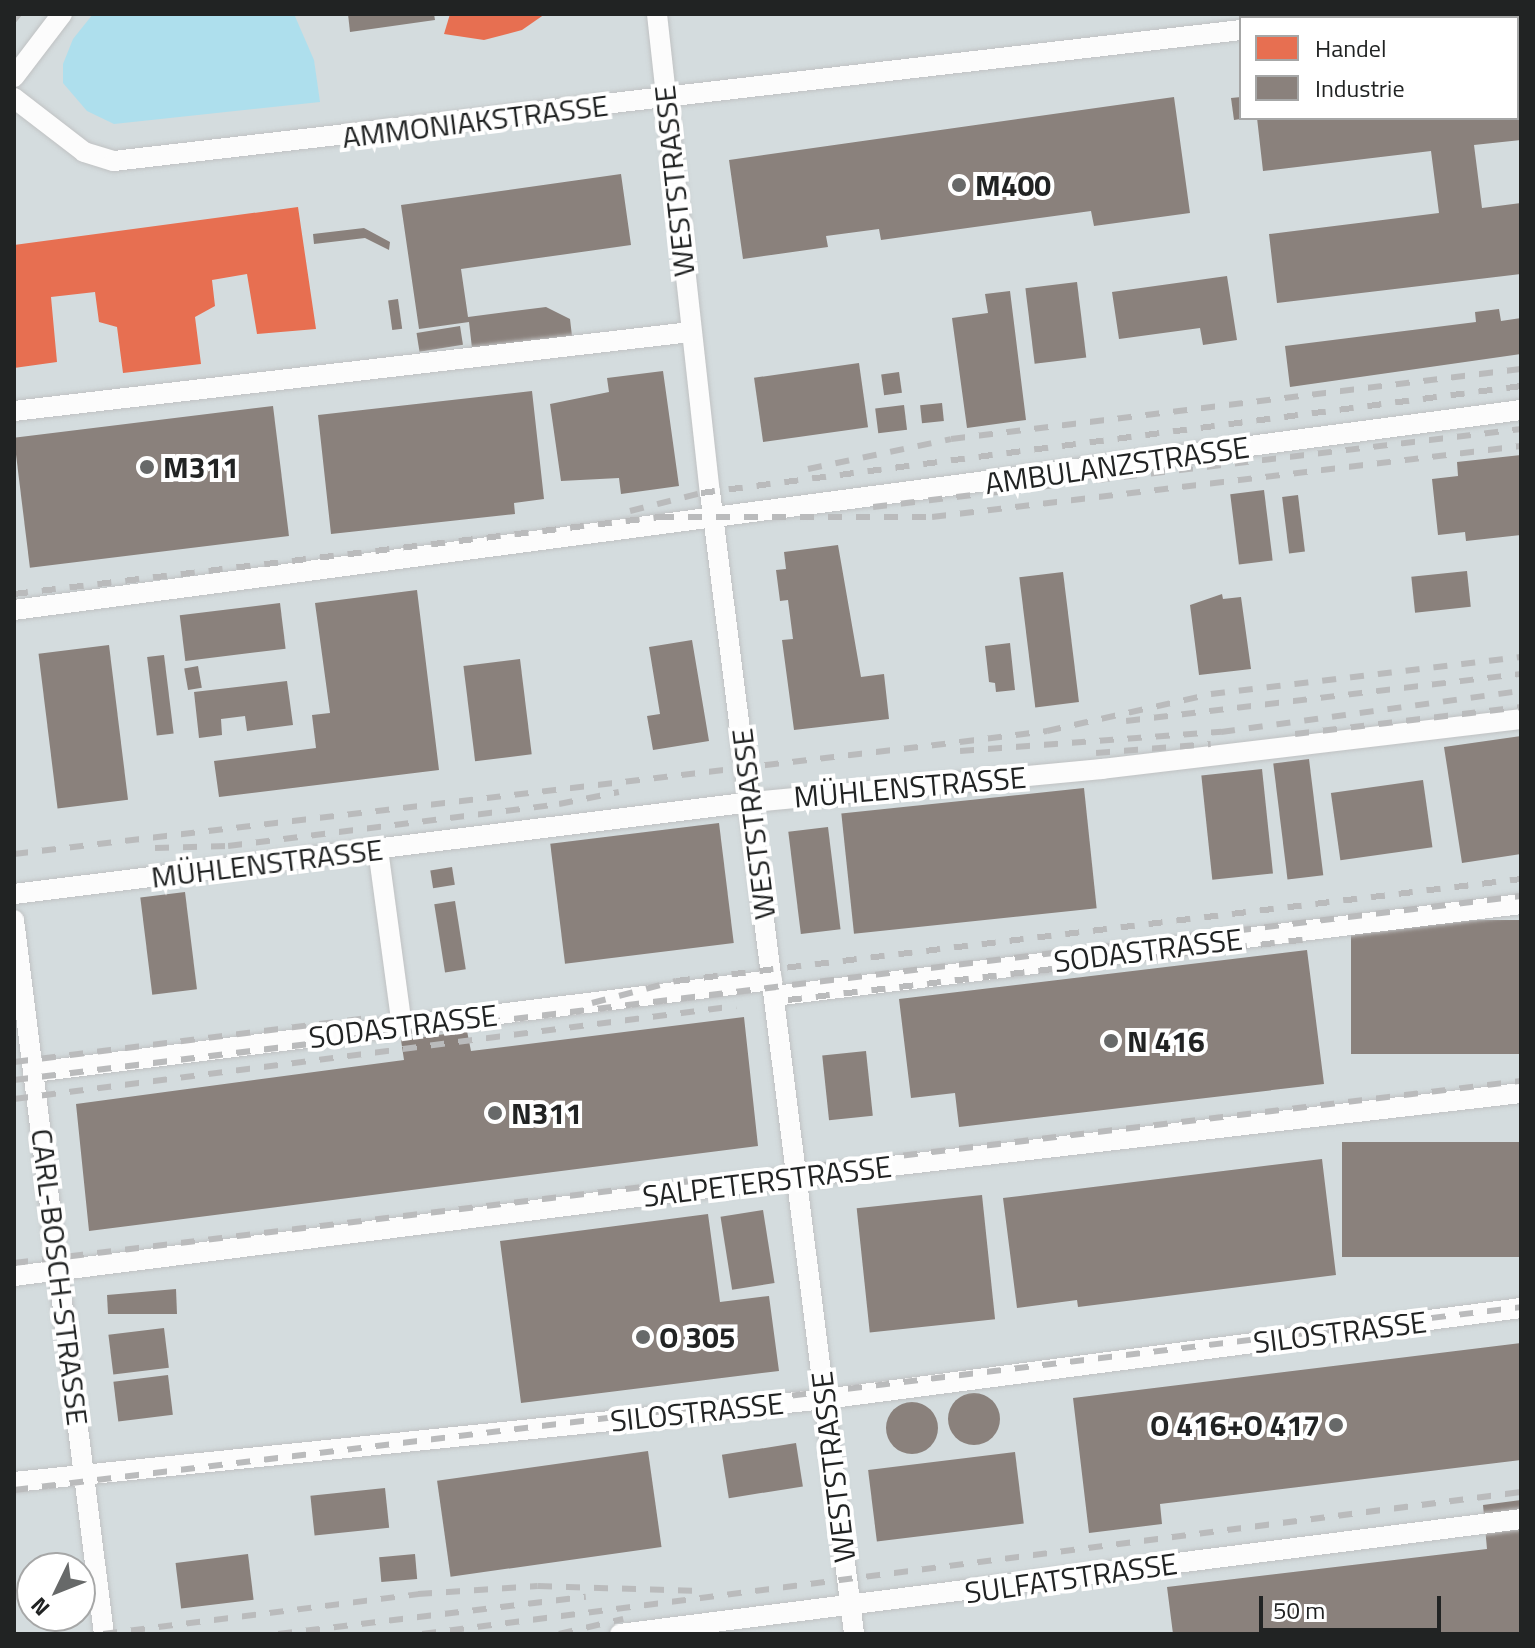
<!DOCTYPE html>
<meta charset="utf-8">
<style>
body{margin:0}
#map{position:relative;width:1535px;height:1648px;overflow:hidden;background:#e8ebec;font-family:"Titillium Web",sans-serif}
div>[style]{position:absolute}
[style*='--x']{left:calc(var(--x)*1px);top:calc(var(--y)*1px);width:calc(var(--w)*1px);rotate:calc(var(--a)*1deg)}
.built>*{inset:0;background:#d4dcde}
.green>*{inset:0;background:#aedfed}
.shops>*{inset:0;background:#e76f51}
.industry>*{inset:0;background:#8a817c;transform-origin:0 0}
.round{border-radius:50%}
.roads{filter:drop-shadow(0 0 2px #c0c2c3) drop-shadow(0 0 2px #c0c2c3)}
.minor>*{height:20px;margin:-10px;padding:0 10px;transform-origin:10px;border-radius:10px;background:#fcfcfc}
.rail>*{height:6px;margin-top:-3px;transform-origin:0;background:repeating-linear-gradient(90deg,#babbbc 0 14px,transparent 0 28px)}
.dots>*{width:22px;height:22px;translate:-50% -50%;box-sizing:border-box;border:4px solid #fff;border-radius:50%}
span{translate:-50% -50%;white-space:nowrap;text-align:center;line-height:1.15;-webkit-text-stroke:8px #fff;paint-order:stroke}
.street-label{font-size:30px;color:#212323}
.poi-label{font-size:30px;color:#212323;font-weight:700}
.left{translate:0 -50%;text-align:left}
.right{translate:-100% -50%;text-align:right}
.frame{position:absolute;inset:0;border:16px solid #212323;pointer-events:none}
.legend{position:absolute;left:1239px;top:16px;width:280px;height:104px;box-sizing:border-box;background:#fff;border:2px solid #a6a7a7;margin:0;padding:10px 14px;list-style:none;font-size:24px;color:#212323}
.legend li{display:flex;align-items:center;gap:16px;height:40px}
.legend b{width:40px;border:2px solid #a6a7a7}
.north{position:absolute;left:16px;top:1552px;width:80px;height:80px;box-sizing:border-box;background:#fff;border:2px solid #a6a7a7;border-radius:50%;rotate:227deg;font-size:22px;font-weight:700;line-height:32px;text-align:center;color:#212323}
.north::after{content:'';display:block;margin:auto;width:28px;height:36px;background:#676969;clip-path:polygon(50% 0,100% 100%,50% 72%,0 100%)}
.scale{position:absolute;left:1259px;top:1596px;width:182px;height:36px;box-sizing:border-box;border:4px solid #212323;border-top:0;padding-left:10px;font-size:24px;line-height:28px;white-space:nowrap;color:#212323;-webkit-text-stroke:6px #fff;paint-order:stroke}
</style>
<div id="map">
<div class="built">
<div style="clip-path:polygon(evenodd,14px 14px,1521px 14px,1521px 1634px,14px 1634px,14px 14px,1241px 18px,1517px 18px,1517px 118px,1241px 118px,1241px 18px,14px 14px,32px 1568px,80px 1568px,80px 1616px,32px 1616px,32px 1568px)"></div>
</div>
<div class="green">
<div style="clip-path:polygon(93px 14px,294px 14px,314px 60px,320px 102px,114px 124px,87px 111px,63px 83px,63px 64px,73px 39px)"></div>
</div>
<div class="shops">
<div style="clip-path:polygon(450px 14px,545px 14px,522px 30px,484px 40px,444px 34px)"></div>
<div style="clip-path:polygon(298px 207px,316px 329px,257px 334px,247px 274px,212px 280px,215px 306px,195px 317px,201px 364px,123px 373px,117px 327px,99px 322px,95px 292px,51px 297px,57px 362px,14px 368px,14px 245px)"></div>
</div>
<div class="industry">
<div style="clip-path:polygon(348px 14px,434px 14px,435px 20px,350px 32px)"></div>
<div style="clip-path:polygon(1521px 63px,1521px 140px,1474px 145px,1482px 208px,1521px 203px,1521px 274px,1277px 303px,1269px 234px,1439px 213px,1431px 151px,1263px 171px,1257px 118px,1517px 118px)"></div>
<div style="clip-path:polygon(1174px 97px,1190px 213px,1094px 226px,1091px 211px,881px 240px,879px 229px,826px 236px,828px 247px,743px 259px,729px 160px)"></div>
<div style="clip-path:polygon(1241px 97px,1241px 119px,1234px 120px,1231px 98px)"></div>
<div style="clip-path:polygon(621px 174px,631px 245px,461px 269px,468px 317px,546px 307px,570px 319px,572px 336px,472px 348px,469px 322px,419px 329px,401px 205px)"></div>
<div style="clip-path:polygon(364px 228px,390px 242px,389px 250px,365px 238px,314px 244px,313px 234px)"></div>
<div style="clip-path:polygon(1227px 276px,1237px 340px,1203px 345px,1200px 328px,1119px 339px,1112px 292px)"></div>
<div style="left:1077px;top:282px;width:76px;height:52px;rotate:83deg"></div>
<div style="clip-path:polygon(1010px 291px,1026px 420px,967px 428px,952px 318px,988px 313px,985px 294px)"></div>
<div style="left:398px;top:299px;width:30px;height:10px;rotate:82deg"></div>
<div style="clip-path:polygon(1499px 309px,1501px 321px,1521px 318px,1521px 354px,1290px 387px,1285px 346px,1476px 322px,1475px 312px)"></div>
<div style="left:460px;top:326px;width:19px;height:44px;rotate:81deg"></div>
<div style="left:859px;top:363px;width:65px;height:106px;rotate:82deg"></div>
<div style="clip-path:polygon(663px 371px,679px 486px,621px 494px,619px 478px,561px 481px,550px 404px,609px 392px,607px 378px)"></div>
<div style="left:899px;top:372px;width:21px;height:18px;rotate:82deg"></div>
<div style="clip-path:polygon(532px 391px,544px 499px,514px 503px,515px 514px,331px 534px,318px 415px)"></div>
<div style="left:942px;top:403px;width:18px;height:22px;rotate:84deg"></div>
<div style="left:904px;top:405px;width:25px;height:29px;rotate:83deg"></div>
<div style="left:273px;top:406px;width:131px;height:261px;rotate:83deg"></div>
<div style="clip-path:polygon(1521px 455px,1521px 535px,1466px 541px,1465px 532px,1438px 535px,1432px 479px,1458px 476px,1457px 462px)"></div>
<div style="left:1264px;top:490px;width:71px;height:34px;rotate:83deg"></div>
<div style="left:1298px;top:495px;width:57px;height:16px;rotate:83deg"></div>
<div style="clip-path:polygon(838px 545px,861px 677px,884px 674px,889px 719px,794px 730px,782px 640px,793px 639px,788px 600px,780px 601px,776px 570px,786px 569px,784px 552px)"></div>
<div style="left:1467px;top:571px;width:36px;height:56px;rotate:84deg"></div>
<div style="left:1063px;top:572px;width:131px;height:44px;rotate:83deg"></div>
<div style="clip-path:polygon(417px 590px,439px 770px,219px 797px,214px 761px,316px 748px,312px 715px,330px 713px,315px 603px)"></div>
<div style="clip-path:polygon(1222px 594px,1223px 599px,1241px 597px,1251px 669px,1199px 675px,1190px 605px)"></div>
<div style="left:280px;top:603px;width:46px;height:101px;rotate:83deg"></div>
<div style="clip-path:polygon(692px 640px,709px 741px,653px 750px,647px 716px,660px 714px,649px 647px)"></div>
<div style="clip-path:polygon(1010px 643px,1015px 690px,996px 692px,995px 683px,989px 682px,985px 646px)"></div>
<div style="left:109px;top:645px;width:156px;height:71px;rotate:83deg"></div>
<div style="left:164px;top:655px;width:79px;height:17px;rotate:83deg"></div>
<div style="left:520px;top:659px;width:96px;height:57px;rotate:83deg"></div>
<div style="left:198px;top:666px;width:22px;height:14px;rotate:80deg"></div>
<div style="clip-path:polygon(287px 681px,293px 725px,247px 731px,245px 716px,221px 719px,222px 735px,199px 738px,194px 692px)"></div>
<div style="clip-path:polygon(1521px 736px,1521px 854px,1462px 863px,1444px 747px)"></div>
<div style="left:1309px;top:759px;width:117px;height:36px;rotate:83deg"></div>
<div style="left:1262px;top:769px;width:105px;height:61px;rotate:84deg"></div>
<div style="left:1423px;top:780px;width:68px;height:93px;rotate:82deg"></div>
<div style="left:1084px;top:788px;width:121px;height:244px;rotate:84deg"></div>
<div style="left:719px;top:823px;width:121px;height:170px;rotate:83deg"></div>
<div style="left:828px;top:827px;width:103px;height:40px;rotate:83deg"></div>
<div style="left:452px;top:867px;width:18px;height:22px;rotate:81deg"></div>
<div style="left:185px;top:892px;width:98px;height:45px;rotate:83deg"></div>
<div style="left:455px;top:901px;width:69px;height:21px;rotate:81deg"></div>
<div style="left:1521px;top:920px;width:134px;height:170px;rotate:90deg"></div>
<div style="clip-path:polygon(1307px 950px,1324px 1084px,959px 1127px,955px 1093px,911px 1098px,899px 999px)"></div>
<div style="clip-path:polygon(744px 1017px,758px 1146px,89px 1231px,76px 1104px,404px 1060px,401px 1040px,467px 1031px,471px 1051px)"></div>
<div style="left:866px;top:1051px;width:65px;height:44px;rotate:84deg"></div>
<div style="left:1521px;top:1142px;width:115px;height:179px;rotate:90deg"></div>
<div style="clip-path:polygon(1322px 1159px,1336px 1275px,1078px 1307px,1077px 1300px,1017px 1308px,1003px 1198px)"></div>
<div style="left:982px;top:1195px;width:125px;height:126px;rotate:84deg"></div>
<div style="left:763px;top:1210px;width:74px;height:43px;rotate:81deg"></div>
<div style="clip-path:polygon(708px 1214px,720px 1302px,769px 1296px,779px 1371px,521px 1403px,500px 1241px)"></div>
<div style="clip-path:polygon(176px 1289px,177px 1314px,108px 1314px,107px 1295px)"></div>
<div style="left:164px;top:1328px;width:40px;height:56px;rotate:83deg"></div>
<div style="clip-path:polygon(1521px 1343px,1521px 1460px,1160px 1504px,1162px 1524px,1089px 1533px,1073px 1398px)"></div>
<div style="left:168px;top:1375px;width:40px;height:55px;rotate:83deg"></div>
<div class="round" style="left:948px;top:1393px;width:52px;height:52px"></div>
<div class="round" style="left:886px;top:1402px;width:52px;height:52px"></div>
<div style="left:796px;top:1443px;width:44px;height:75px;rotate:81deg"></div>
<div style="left:648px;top:1451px;width:97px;height:213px;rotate:82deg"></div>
<div style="left:1015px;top:1452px;width:72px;height:148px;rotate:83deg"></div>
<div style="left:385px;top:1488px;width:40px;height:75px;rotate:84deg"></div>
<div style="clip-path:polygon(1521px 1500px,1521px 1634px,1173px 1634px,1167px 1587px,1487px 1549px,1483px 1505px)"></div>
<div style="left:248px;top:1554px;width:46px;height:73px;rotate:83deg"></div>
<div style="left:415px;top:1554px;width:25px;height:36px;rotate:85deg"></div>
</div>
<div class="roads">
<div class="minor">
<div style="--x:657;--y:14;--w:481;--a:83.7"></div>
<div style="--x:710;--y:492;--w:1151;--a:82.81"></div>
<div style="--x:1327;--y:18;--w:29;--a:-8"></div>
<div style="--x:14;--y:77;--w:79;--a:-52.7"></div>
<div style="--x:14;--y:98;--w:88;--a:37.6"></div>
<div style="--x:84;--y:152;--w:31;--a:17"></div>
<div style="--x:114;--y:161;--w:1135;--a:-6.63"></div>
<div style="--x:14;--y:411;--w:682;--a:-6.66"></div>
<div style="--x:14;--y:610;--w:1520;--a:-7.56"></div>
<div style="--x:378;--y:849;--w:179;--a:82.3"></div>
<div style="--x:14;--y:894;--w:744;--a:-7.11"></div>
<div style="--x:752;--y:802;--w:352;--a:-5.4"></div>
<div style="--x:1102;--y:769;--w:422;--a:-6.8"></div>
<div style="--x:14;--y:920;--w:720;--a:82.82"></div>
<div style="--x:774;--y:996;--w:753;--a:-7.02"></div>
<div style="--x:34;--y:1072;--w:744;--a:-7.11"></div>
<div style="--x:14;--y:1276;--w:788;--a:-7.22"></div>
<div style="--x:796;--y:1177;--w:730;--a:-6.61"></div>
<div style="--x:14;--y:1482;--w:815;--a:-5.84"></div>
<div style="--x:825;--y:1399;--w:702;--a:-7.45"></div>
<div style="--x:620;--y:1634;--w:908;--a:-7.27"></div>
</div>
</div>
<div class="rail">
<div style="--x:14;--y:20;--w:8;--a:-50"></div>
<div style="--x:808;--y:469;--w:146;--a:-11.8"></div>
<div style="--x:951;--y:439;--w:574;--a:-7"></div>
<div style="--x:873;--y:507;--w:653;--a:-6.86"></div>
<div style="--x:630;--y:511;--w:73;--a:-14.2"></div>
<div style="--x:701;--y:493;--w:827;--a:-7.43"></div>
<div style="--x:14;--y:594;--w:651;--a:-6.8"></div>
<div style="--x:660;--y:517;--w:272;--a:0"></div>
<div style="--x:932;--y:517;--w:593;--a:-6.87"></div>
<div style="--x:1126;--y:721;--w:398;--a:-6.8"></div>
<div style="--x:1295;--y:734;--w:228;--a:-6.8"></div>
<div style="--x:960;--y:751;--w:262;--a:-4.2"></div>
<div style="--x:1221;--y:732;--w:303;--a:-7.8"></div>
<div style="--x:1096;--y:753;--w:115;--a:-4.5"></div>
<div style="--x:155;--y:848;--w:73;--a:-1.6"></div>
<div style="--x:228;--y:846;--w:334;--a:-7.2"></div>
<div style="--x:559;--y:804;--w:61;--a:-11.3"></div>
<div style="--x:14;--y:854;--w:953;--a:-6.75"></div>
<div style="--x:960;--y:742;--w:88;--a:-7.2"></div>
<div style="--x:1047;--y:731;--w:168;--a:-12.7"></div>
<div style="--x:1211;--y:694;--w:312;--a:-6.8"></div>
<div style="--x:788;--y:1000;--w:525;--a:-6.68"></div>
<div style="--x:592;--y:1003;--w:87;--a:-14.7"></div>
<div style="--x:676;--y:981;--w:851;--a:-6.88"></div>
<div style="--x:14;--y:1062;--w:357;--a:-7.1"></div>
<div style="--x:14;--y:1080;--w:1518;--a:-6.96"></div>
<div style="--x:14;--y:1099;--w:728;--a:-7.34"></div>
<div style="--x:14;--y:1263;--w:1518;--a:-6.89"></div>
<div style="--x:14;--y:1490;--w:1518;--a:-6.92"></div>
<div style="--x:103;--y:1634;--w:318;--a:-7.2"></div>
<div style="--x:418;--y:1594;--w:120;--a:-3.8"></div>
<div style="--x:538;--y:1586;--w:162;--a:1.8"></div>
<div style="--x:278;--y:1634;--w:310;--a:-6.9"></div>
<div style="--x:422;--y:1634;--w:1108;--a:-7.36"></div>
<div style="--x:559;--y:1634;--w:66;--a:-13.2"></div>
</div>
<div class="dots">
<div style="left:959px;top:185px;background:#676969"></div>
<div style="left:147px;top:467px;background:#676969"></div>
<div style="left:1111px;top:1041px;background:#676969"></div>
<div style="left:495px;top:1113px;background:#676969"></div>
<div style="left:643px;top:1337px;background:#676969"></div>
<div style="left:1336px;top:1425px;background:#676969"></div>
</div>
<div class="street-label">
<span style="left:475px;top:121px;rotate:-7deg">AMMONIAKSTRASSE</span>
<span style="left:674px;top:181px;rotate:-96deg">WESTSTRASSE</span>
<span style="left:1117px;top:465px;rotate:-8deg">AMBULANZSTRASSE</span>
<span style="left:910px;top:787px;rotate:-5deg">MÜHLENSTRASSE</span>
<span style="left:753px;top:824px;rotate:-97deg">WESTSTRASSE</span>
<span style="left:267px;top:863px;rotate:-7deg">MÜHLENSTRASSE</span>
<span style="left:1148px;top:950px;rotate:-7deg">SODASTRASSE</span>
<span style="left:403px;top:1026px;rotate:-7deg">SODASTRASSE</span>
<span style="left:767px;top:1181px;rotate:-7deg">SALPETERSTRASSE</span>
<span style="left:60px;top:1277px;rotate:83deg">CARL-BOSCH-STRASSE</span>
<span style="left:1340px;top:1332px;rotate:-7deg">SILOSTRASSE</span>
<span style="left:697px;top:1412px;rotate:-6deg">SILOSTRASSE</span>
<span style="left:833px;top:1467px;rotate:-97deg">WESTSTRASSE</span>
<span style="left:1071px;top:1578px;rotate:-8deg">SULFATSTRASSE</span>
</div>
<div class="poi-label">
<span class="left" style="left:975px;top:185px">M400</span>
<span class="left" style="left:163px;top:467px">M311</span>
<span class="left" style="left:1127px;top:1041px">N 416</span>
<span class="left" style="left:511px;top:1113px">N311</span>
<span class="left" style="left:659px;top:1337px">O 305</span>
<span class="right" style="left:1320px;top:1425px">O 416+O 417</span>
</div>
<div class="frame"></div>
<ul class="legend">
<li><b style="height:22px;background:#e76f51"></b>Handel</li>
<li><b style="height:22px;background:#8a817c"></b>Industrie</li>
</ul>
<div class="north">N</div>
<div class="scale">50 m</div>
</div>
